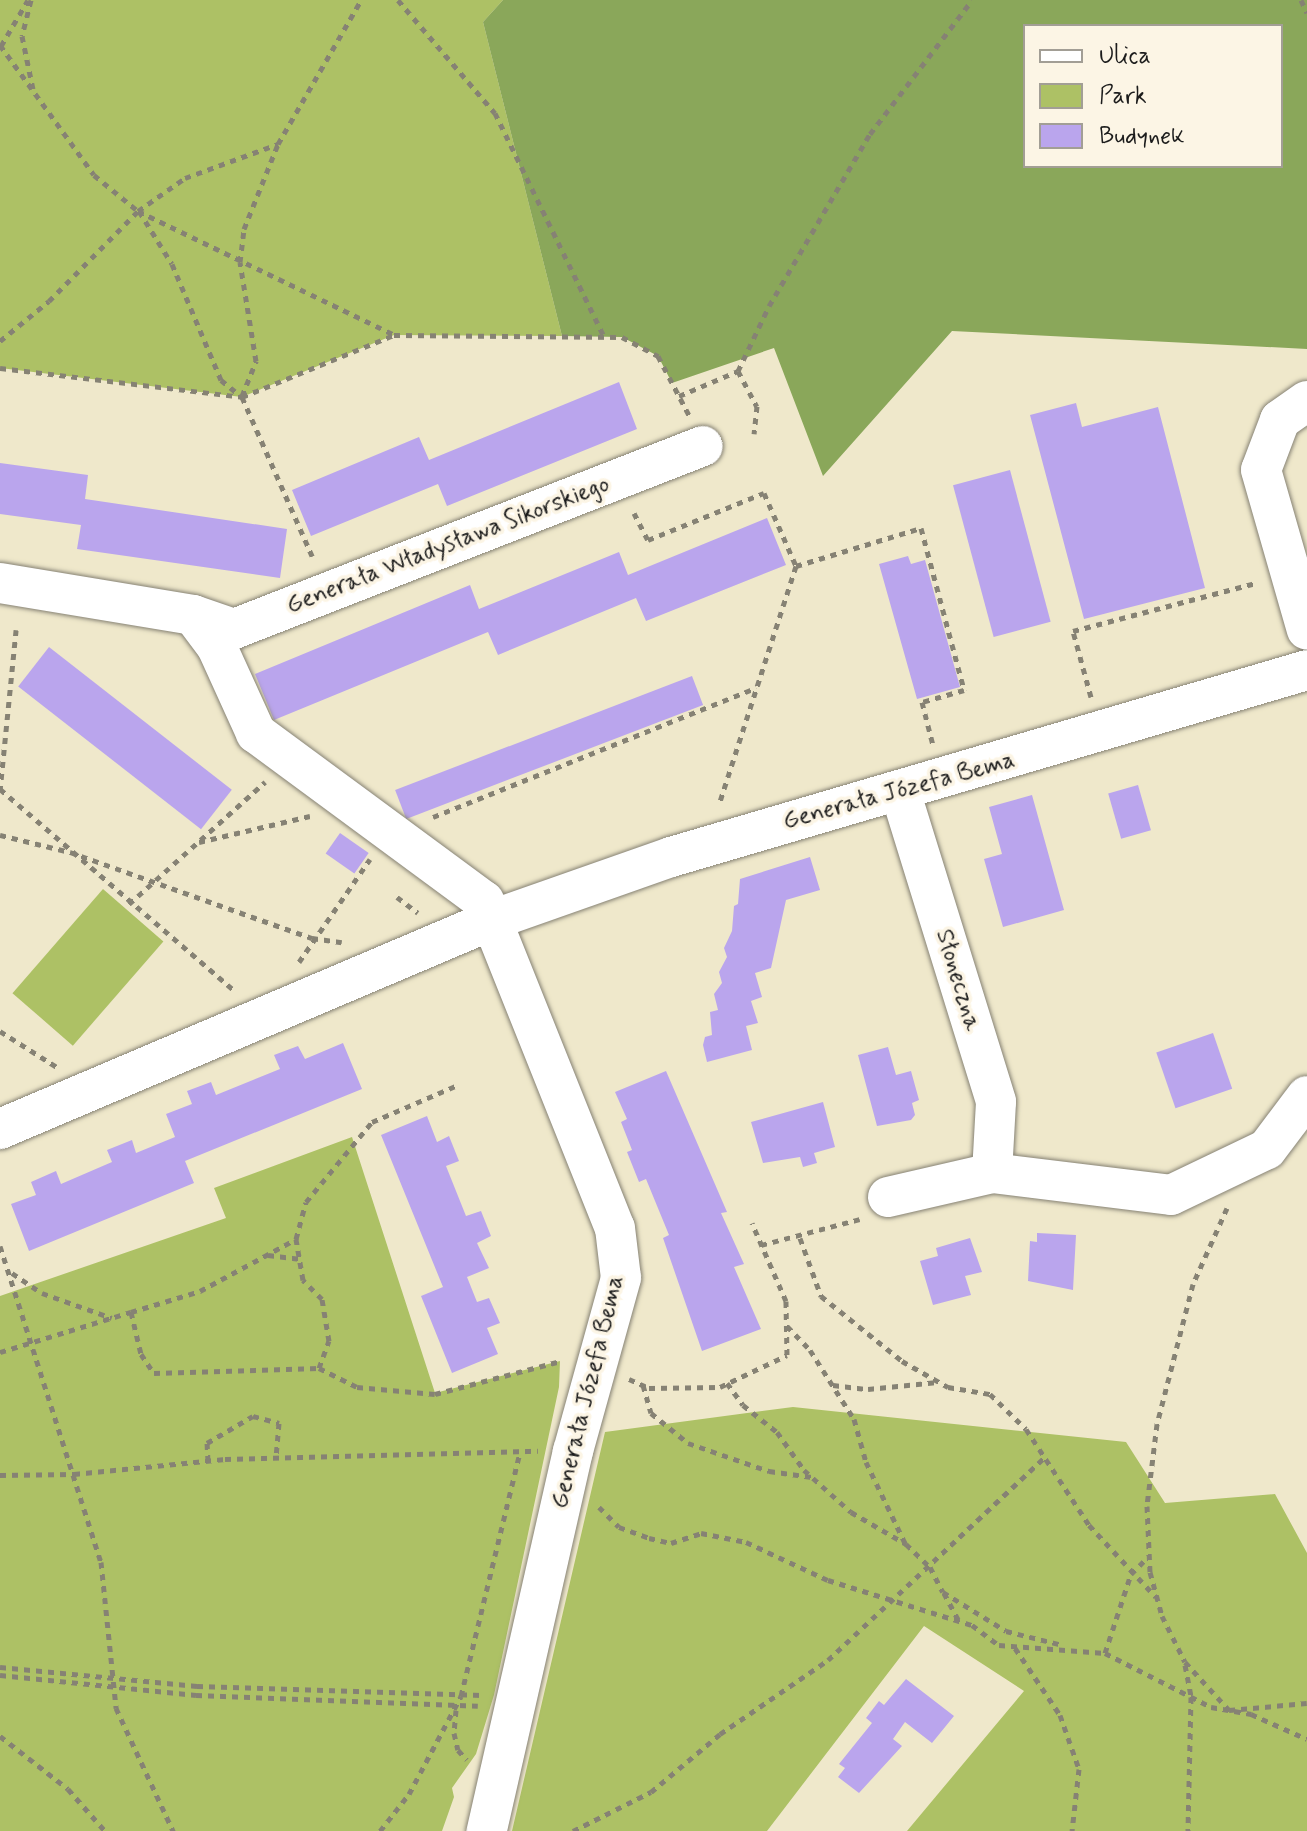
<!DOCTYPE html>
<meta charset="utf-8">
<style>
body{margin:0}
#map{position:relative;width:1307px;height:1831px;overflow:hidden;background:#efe8cb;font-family:Mynerve,sans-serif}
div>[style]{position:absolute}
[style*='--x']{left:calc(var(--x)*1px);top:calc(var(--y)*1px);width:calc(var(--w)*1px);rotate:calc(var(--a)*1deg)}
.green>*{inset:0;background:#adc165;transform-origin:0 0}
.forest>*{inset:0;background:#8aa75a}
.building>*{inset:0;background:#baa5ed;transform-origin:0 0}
.path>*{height:5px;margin-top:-2.5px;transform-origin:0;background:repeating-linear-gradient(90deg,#868274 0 6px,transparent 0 12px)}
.roads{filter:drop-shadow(0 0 2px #868274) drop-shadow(0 0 2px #868274)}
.minor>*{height:40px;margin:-20px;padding:0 20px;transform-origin:20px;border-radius:20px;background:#fff}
span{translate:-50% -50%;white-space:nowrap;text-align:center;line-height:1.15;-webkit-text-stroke:7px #fcf5e5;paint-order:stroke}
.street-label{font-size:24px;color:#1c1c1c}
.legend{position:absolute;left:1023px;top:24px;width:260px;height:144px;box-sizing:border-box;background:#fcf5e5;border:2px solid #a29e95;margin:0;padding:10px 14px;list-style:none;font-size:24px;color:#1c1c1c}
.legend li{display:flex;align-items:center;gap:16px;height:40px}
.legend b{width:40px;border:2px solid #a29e95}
</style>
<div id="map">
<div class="green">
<div style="clip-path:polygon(0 0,503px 0,483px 22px,562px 336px,394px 335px,242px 397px,0 368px)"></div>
<div style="left:103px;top:889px;width:80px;height:138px;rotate:41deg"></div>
<div style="clip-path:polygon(352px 1137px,435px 1393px,560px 1361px,559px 1387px,494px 1695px,476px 1754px,452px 1788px,454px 1797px,442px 1831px,0 1831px,0 1296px,226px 1218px,214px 1188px)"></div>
<div style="clip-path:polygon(793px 1407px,1126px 1442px,1165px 1503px,1275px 1494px,1307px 1553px,1307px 1831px,907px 1831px,1024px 1691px,924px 1626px,767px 1831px,512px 1831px,605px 1432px)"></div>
</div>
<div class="forest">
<div style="clip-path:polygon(evenodd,503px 0,1307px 0,1307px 349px,952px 331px,823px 476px,774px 348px,672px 383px,658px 356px,622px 337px,562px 336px,483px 22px,503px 0,1025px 26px,1281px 26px,1281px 166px,1025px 166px,1025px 26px)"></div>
</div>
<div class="building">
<div style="clip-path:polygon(619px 382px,637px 429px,447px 506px,438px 484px,311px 536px,292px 490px,419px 437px,429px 460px)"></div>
<div style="clip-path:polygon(1076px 403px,1082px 427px,1158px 407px,1205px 588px,1084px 619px,1030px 415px)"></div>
<div style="clip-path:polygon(0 463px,88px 475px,85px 499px,287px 529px,280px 578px,77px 549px,81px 525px,0 514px)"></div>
<div style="left:1010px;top:470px;width:157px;height:59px;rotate:75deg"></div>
<div style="clip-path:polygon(767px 518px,786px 565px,646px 621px,636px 598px,498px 655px,488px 632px,274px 720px,255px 674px,470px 585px,479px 609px,619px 552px,628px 575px)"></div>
<div style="clip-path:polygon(908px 556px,911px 564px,925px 560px,960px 687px,917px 699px,879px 564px)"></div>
<div style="left:49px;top:647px;width:232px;height:50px;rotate:38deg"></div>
<div style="left:692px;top:676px;width:31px;height:318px;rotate:69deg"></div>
<div style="left:1138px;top:785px;width:47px;height:31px;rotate:74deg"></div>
<div style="clip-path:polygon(1032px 795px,1064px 910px,1003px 927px,984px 859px,1002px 854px,989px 807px)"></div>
<div style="left:340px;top:833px;width:35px;height:25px;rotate:35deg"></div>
<div style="clip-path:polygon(810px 857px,820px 890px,786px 900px,771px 968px,755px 973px,762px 997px,751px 1001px,758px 1023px,746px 1026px,752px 1050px,707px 1062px,703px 1045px,705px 1037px,712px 1035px,710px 1012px,718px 1010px,714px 994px,722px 983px,719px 972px,727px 957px,724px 948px,732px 931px,734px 906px,738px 904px,740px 879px)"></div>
<div style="left:1213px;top:1033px;width:59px;height:60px;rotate:71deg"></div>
<div style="clip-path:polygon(343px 1043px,362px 1089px,185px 1161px,194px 1183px,29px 1251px,11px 1204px,36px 1195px,31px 1182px,56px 1171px,61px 1184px,112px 1162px,107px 1150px,132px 1140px,136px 1153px,175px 1137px,166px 1114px,192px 1104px,187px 1091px,211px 1082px,216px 1095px,280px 1069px,274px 1055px,298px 1046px,305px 1059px)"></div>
<div style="clip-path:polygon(888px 1047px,896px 1075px,911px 1071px,919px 1100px,912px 1103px,915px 1115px,911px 1120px,877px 1126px,858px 1055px)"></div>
<div style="clip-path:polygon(666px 1071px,727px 1212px,721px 1213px,744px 1264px,734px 1267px,761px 1329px,702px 1351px,663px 1238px,669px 1235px,646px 1179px,639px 1182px,627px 1152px,632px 1150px,621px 1122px,627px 1119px,615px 1092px)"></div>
<div style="clip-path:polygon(823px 1102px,835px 1147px,814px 1153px,817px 1163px,803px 1167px,800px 1157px,763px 1163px,751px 1122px)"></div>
<div style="clip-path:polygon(427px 1116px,437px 1142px,449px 1136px,459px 1161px,446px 1166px,466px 1216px,481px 1211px,491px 1236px,477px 1243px,489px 1268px,467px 1277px,477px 1302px,489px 1298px,500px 1323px,487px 1328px,498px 1354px,452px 1373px,421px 1296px,443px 1287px,381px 1135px)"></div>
<div style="clip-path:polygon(1037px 1233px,1076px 1235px,1073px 1290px,1028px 1281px,1030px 1241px,1037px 1242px)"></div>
<div style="clip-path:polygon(970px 1238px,982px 1272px,965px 1276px,971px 1295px,933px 1305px,920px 1261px,938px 1256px,936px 1248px)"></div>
<div style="clip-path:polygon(906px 1679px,954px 1716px,932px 1743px,905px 1722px,893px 1739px,902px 1746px,859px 1793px,838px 1777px,845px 1768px,839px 1764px,872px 1723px,866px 1718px,879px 1701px,884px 1705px)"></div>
</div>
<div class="path">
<div style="--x:31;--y:0;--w:37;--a:104"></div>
<div style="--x:22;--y:36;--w:54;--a:78.3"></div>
<div style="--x:398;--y:0;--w:149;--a:49.4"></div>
<div style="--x:495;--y:113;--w:248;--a:64"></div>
<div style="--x:1301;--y:0;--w:14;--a:65"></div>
<div style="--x:0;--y:45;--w:160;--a:54.1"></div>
<div style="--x:94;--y:175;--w:57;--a:39.3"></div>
<div style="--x:138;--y:211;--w:284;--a:25.8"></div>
<div style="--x:1;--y:46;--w:53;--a:-59.6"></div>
<div style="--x:139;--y:211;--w:62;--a:58.1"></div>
<div style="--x:172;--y:264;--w:126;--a:67.1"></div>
<div style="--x:221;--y:380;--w:27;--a:39"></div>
<div style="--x:242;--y:397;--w:174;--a:66.2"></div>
<div style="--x:0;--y:341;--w:63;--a:-39.2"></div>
<div style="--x:49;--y:301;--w:127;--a:-45.3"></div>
<div style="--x:138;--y:211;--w:57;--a:-35.1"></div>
<div style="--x:185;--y:178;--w:99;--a:-20.1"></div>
<div style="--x:0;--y:368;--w:244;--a:6.8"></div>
<div style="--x:242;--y:397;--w:164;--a:-22.2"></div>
<div style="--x:394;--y:335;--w:228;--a:0.5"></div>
<div style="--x:622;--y:337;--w:41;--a:27.8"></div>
<div style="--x:658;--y:356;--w:67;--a:62.3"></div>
<div style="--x:738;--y:371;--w:72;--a:-64.5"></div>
<div style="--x:769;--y:306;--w:199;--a:-59.6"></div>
<div style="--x:870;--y:134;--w:168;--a:-52.7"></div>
<div style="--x:242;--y:396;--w:38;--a:-68"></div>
<div style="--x:256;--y:361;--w:100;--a:-99.2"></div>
<div style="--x:240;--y:262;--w:33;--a:-83"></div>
<div style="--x:244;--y:229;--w:92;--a:-68.2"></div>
<div style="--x:278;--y:144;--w:166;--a:-60"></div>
<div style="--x:679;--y:396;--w:64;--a:-23"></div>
<div style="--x:738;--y:371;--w:40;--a:62"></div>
<div style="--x:757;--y:406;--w:28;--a:96"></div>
<div style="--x:634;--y:513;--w:30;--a:63"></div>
<div style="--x:648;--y:540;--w:125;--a:-22.1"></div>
<div style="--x:764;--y:493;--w:80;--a:66.3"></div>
<div style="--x:796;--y:566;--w:250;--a:107.9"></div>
<div style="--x:796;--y:566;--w:131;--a:-16.9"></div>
<div style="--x:921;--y:528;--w:168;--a:75.1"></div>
<div style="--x:964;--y:690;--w:44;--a:164.1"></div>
<div style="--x:922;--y:702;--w:44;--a:75.7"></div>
<div style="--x:1091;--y:697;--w:68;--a:-105.3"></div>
<div style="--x:1073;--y:631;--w:189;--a:-14.7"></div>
<div style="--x:0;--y:789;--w:308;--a:40.7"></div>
<div style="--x:0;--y:791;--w:162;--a:-84.3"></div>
<div style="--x:433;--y:817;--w:348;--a:-21.8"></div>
<div style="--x:0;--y:835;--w:72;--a:13.7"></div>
<div style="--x:70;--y:852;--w:257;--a:19.6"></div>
<div style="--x:312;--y:938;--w:30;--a:8"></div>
<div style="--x:199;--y:842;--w:114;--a:-13.2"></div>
<div style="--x:397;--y:897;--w:26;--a:37"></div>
<div style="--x:129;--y:904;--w:183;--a:-41.9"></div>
<div style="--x:299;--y:962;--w:125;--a:-55.4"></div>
<div style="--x:0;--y:1031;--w:67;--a:32.3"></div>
<div style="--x:1227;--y:1208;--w:83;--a:114.1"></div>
<div style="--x:1193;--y:1284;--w:145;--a:104.4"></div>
<div style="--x:1157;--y:1424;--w:83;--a:97"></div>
<div style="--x:1147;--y:1506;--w:66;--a:87.4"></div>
<div style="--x:1150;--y:1572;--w:46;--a:74.7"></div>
<div style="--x:1162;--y:1616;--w:51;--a:63.4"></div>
<div style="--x:1185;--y:1662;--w:65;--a:47.5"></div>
<div style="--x:1229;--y:1710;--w:78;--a:-5.1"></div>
<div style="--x:800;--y:1238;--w:62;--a:70.1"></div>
<div style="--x:821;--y:1296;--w:104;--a:38.7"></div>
<div style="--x:902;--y:1361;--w:53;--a:29.5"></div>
<div style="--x:948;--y:1387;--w:43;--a:9.5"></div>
<div style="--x:990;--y:1394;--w:50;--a:44.2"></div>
<div style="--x:1026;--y:1429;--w:115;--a:56.7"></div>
<div style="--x:1089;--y:1525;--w:98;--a:47.1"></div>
<div style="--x:761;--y:1245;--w:102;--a:-14.7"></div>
<div style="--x:0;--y:1246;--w:332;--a:72.3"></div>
<div style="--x:101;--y:1562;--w:147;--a:84.1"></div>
<div style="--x:116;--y:1708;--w:136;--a:65.1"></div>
<div style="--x:268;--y:1255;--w:31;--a:7"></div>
<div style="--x:12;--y:1273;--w:36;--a:34"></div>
<div style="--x:42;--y:1293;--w:74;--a:19.7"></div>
<div style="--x:131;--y:1312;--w:72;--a:-16.9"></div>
<div style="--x:200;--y:1291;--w:109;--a:-28.4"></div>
<div style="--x:787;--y:1326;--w:33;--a:46"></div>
<div style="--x:810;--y:1350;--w:82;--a:57.5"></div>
<div style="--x:854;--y:1419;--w:45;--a:74.4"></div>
<div style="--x:866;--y:1462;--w:90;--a:64.3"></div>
<div style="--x:0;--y:1352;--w:137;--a:-17"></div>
<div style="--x:131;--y:1312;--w:43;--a:76.6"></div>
<div style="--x:141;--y:1354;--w:23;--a:56"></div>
<div style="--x:154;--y:1373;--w:165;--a:-1.7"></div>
<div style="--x:319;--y:1368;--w:42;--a:26.6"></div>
<div style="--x:357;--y:1387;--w:78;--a:5.1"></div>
<div style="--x:435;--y:1394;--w:130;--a:-14.7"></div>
<div style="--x:319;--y:1368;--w:29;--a:-70"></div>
<div style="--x:329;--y:1341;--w:43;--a:-99.5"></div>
<div style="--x:322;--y:1299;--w:27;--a:-135"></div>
<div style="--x:303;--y:1280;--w:42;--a:-99.7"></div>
<div style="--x:296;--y:1239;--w:38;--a:-75"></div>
<div style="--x:306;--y:1202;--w:104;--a:-50.5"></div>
<div style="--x:372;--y:1122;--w:94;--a:-23.3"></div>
<div style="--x:629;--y:1379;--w:22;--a:24"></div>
<div style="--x:649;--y:1388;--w:71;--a:-0.8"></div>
<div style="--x:720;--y:1387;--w:74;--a:-25.5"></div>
<div style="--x:787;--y:1355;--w:54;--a:-91.1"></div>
<div style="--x:786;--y:1301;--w:85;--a:-113.6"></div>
<div style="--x:727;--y:1383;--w:27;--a:54"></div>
<div style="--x:743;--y:1405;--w:43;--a:38.5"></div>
<div style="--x:777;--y:1432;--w:47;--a:54.6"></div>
<div style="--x:804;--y:1470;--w:63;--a:41.8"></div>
<div style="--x:851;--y:1512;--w:64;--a:30.2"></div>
<div style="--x:906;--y:1544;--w:33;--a:44"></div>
<div style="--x:930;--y:1567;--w:28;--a:63"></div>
<div style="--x:943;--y:1592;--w:74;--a:31.8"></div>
<div style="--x:1006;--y:1631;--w:59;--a:13.8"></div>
<div style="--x:643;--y:1385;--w:29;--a:74"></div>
<div style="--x:651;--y:1413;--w:48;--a:39"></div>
<div style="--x:688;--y:1443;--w:86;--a:19.1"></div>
<div style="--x:769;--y:1471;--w:43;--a:7.9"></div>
<div style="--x:833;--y:1385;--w:35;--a:7"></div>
<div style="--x:868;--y:1389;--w:70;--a:-5.7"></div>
<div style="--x:208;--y:1461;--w:18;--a:-93"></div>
<div style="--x:207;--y:1443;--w:53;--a:-30.4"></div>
<div style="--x:253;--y:1416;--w:27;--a:15"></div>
<div style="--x:279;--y:1423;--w:34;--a:95"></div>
<div style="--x:0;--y:1475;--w:74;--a:-0.8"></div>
<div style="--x:74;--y:1474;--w:152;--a:-5.7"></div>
<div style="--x:225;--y:1459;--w:313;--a:-1.5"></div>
<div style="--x:599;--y:1507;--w:28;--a:45"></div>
<div style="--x:619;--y:1527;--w:32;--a:20"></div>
<div style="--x:649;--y:1538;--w:23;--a:13"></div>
<div style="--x:671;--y:1543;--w:32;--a:-18"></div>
<div style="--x:701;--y:1533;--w:46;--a:11.3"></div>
<div style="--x:746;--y:1542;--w:90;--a:24.9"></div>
<div style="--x:828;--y:1580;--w:151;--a:17.4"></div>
<div style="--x:972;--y:1625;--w:34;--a:37"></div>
<div style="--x:999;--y:1645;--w:106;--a:4.3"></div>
<div style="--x:1105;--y:1653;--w:119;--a:27"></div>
<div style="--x:1211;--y:1707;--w:41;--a:9.9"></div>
<div style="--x:1251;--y:1714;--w:61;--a:24.1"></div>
<div style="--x:944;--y:1593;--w:30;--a:62"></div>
<div style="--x:1015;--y:1648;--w:81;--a:56.1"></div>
<div style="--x:1060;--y:1715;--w:57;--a:70.6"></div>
<div style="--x:1079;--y:1769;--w:62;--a:96.4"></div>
<div style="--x:1105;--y:1653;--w:83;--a:-71.8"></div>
<div style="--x:1131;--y:1574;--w:25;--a:-45"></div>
<div style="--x:1185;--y:1665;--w:33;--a:79"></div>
<div style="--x:1191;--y:1697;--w:134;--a:91.3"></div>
<div style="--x:0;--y:1667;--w:198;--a:5.5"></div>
<div style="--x:197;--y:1686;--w:285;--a:1.8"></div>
<div style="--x:0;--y:1675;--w:197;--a:5.8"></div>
<div style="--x:196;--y:1695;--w:282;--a:2.2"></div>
<div style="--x:456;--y:1710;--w:23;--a:95"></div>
<div style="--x:454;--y:1733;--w:17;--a:77"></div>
<div style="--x:458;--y:1750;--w:13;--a:48"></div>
<div style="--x:0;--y:1736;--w:86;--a:37.9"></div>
<div style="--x:68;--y:1789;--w:56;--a:48.6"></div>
<div style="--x:380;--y:1831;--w:47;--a:-51.9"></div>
<div style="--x:409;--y:1794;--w:111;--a:-62"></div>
<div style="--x:461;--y:1696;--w:251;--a:-76.4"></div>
<div style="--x:573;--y:1831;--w:87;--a:-26.6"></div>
<div style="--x:651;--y:1792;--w:90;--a:-40"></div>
<div style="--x:720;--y:1734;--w:131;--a:-34.4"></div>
<div style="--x:828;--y:1660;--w:296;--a:-43.1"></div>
</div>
<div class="roads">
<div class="minor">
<div style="--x:1307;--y:401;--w:33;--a:145"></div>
<div style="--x:1280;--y:420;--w:53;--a:110.8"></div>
<div style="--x:1261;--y:470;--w:166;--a:74"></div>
<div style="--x:0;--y:583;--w:196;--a:9.4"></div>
<div style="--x:193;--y:615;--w:43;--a:18.9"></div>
<div style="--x:234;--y:629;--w:503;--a:-21.32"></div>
<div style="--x:193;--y:615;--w:38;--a:53"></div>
<div style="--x:216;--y:645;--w:97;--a:65.6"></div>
<div style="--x:256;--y:733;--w:283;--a:36.4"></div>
<div style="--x:484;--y:901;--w:352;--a:68.2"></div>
<div style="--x:615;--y:1228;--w:50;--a:83.2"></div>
<div style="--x:621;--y:1278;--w:180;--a:105.5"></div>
<div style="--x:573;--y:1451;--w:390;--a:102.8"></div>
<div style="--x:900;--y:791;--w:325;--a:72.8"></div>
<div style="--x:996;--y:1102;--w:71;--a:93.2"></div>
<div style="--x:0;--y:1129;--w:535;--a:-23.02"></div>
<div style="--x:492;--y:920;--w:190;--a:-19.4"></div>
<div style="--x:671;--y:857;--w:663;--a:-16.38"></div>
<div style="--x:888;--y:1197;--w:107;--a:-13"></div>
<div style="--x:992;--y:1173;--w:180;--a:7"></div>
<div style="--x:1171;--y:1195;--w:106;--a:-25.6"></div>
<div style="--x:1267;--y:1149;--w:66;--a:-53"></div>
</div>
</div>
<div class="street-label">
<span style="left:448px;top:545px;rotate:-21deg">Generała Władysława Sikorskiego</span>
<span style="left:899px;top:791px;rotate:-15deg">Generała Józefa Bema</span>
<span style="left:958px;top:980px;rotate:73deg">Słoneczna</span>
<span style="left:588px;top:1392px;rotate:-76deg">Generała Józefa Bema</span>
</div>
<ul class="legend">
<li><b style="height:10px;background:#fff"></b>Ulica</li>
<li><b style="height:22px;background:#adc165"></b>Park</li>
<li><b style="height:22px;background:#baa5ed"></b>Budynek</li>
</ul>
</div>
